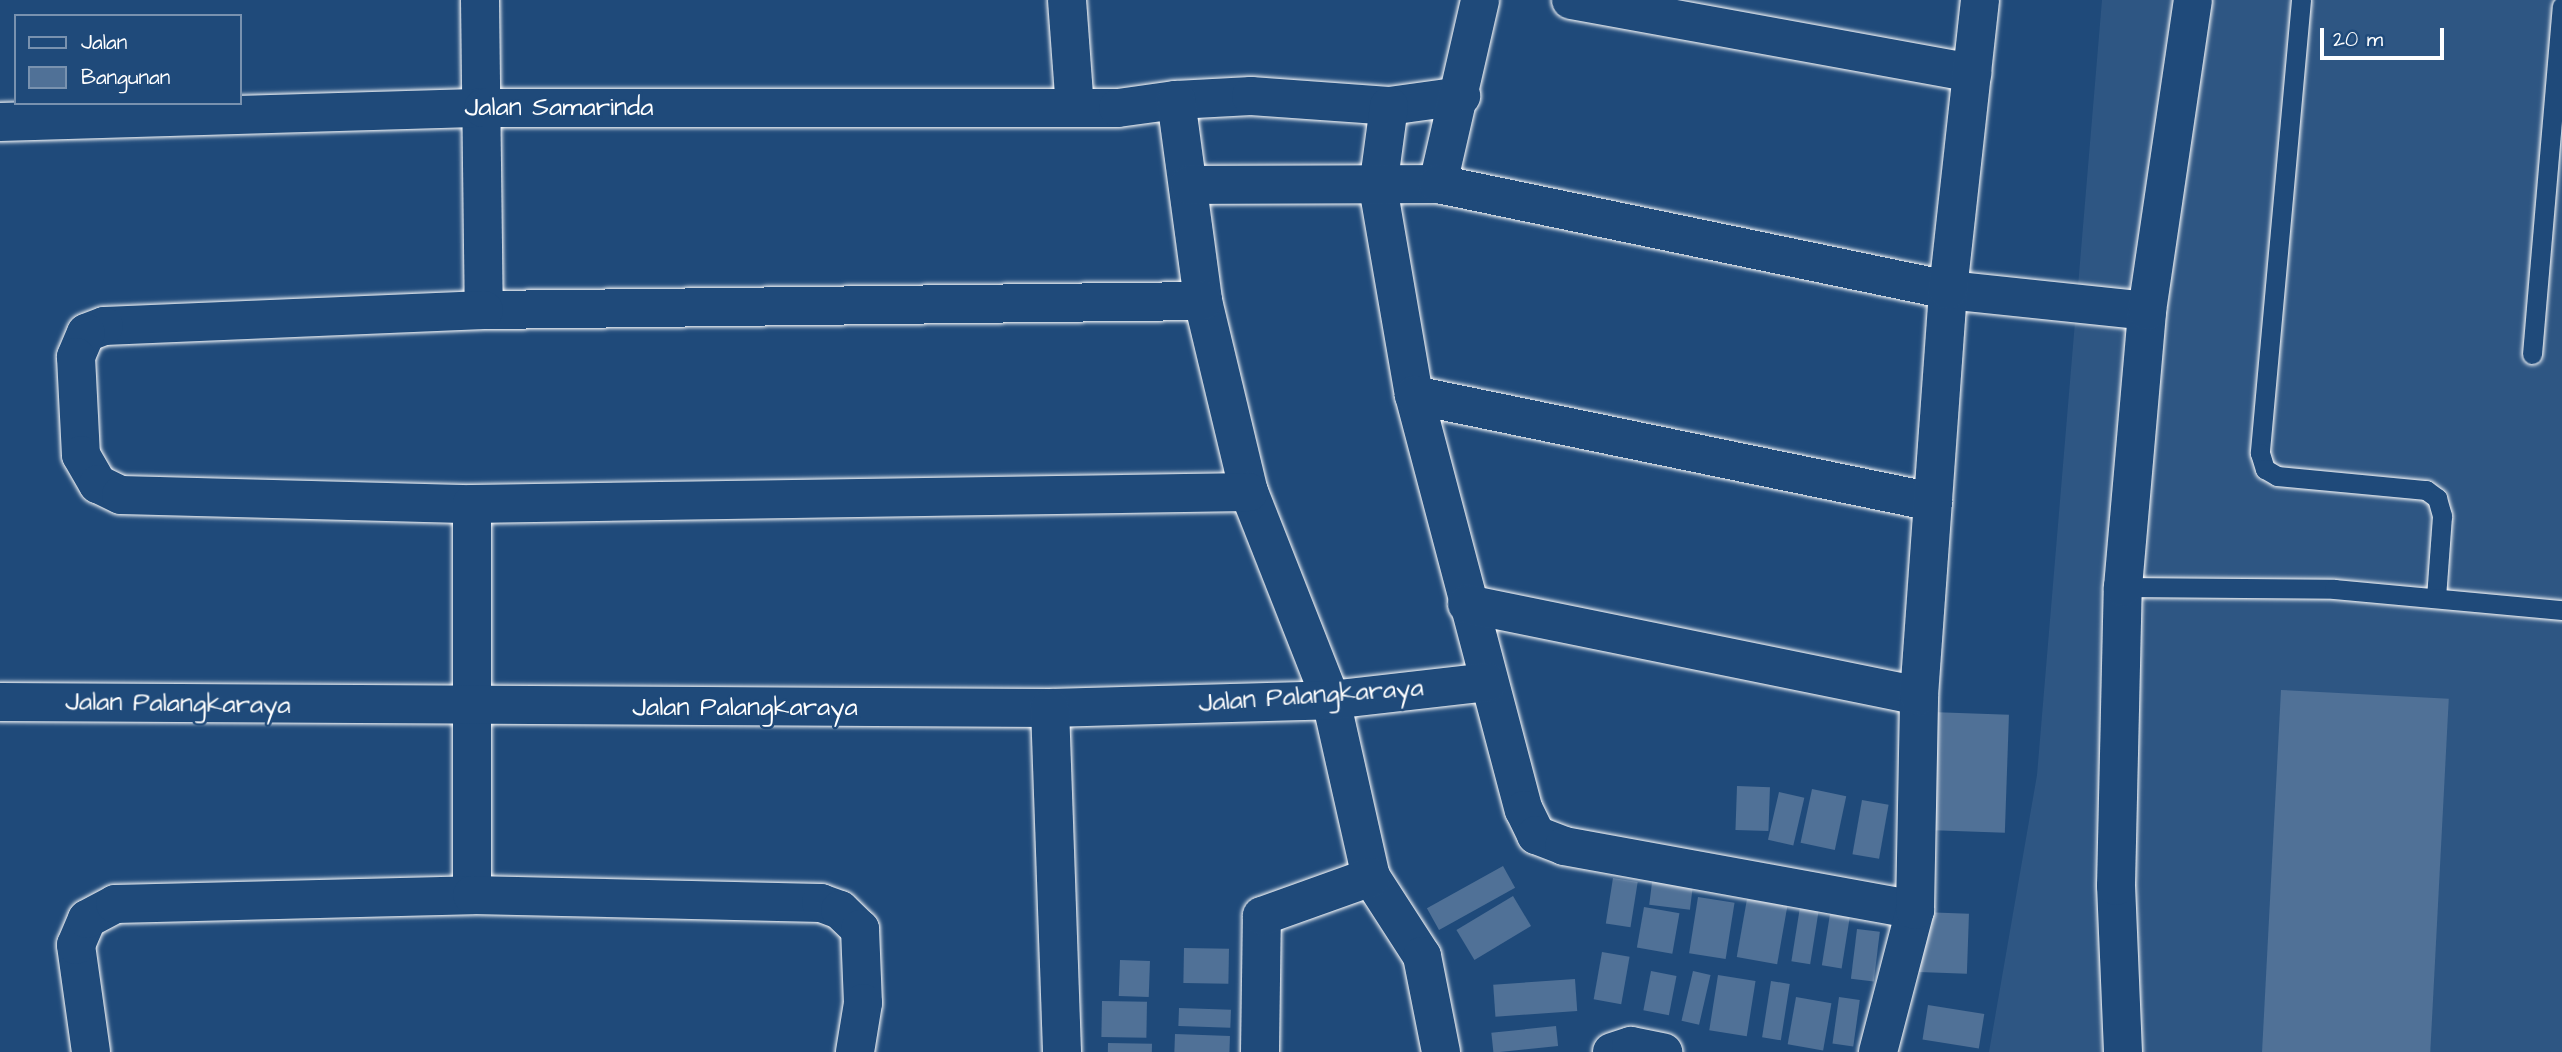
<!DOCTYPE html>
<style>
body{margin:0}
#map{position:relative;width:2562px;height:1052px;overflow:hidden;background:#1f4a7a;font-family:"Architects Daughter",sans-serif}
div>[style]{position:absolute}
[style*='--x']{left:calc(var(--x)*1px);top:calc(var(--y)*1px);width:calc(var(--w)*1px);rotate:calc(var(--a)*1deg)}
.built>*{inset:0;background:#2e5683}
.building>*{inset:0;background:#507197;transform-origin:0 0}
.roads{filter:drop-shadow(0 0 2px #fff) drop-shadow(0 0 2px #fff)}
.lane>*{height:19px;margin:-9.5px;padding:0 9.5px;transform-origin:9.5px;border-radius:9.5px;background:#1f4a7a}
.street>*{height:38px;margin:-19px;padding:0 19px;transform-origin:19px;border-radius:19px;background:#1f4a7a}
.secondary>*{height:38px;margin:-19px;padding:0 19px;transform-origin:19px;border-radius:19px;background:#1f4a7a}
span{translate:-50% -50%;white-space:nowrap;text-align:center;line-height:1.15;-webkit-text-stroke:5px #1f4a7a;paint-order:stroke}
.street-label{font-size:26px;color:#fff}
.legend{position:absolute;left:14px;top:14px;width:228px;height:91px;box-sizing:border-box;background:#1f4a7a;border:2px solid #7992af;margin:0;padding:9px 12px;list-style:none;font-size:21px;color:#fff}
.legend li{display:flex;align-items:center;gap:14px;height:35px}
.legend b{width:35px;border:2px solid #7992af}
.scale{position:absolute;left:2320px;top:28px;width:124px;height:32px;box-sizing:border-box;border:4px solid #fff;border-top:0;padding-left:9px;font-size:21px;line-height:24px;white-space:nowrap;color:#fff;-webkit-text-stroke:5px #1f4a7a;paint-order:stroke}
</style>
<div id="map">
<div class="built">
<div style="clip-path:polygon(2102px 0,2562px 0,2562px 1052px,1989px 1052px,2037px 775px)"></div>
</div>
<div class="building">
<div style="left:2281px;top:690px;width:168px;height:363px;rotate:3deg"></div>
<div style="left:1931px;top:712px;width:78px;height:118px;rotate:2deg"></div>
<div style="left:1737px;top:786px;width:33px;height:44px;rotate:2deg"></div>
<div style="left:1812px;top:789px;width:35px;height:55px;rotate:12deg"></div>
<div style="left:1779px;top:792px;width:26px;height:49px;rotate:13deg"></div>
<div style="left:1862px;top:800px;width:27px;height:55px;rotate:10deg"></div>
<div style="left:1503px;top:866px;width:25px;height:87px;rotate:61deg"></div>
<div style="left:1654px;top:866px;width:41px;height:39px;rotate:7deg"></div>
<div style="left:1613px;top:878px;width:25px;height:46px;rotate:9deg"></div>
<div style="left:1513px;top:896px;width:35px;height:66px;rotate:59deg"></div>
<div style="left:1698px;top:897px;width:37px;height:57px;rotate:9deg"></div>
<div style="left:1747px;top:899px;width:41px;height:59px;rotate:10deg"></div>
<div style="left:1644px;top:907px;width:36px;height:41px;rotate:10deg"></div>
<div style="left:1800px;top:907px;width:19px;height:55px;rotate:9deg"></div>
<div style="left:1921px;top:912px;width:48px;height:60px;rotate:2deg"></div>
<div style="left:1830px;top:914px;width:20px;height:52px;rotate:9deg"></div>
<div style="left:1857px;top:929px;width:23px;height:50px;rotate:7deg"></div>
<div style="left:1184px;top:948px;width:45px;height:35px;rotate:1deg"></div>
<div style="left:1602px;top:952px;width:28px;height:48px;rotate:10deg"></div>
<div style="left:1120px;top:960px;width:30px;height:36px;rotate:2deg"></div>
<div style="left:1651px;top:971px;width:26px;height:40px;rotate:11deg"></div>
<div style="left:1693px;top:971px;width:18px;height:51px;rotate:13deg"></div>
<div style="left:1718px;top:975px;width:38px;height:56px;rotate:9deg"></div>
<div style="left:1575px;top:979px;width:32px;height:82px;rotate:86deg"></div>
<div style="left:1771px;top:981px;width:19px;height:57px;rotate:9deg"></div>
<div style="left:1796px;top:997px;width:36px;height:48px;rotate:10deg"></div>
<div style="left:1839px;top:997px;width:21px;height:47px;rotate:8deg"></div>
<div style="left:1102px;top:1001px;width:45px;height:36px;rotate:1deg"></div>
<div style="left:1928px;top:1005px;width:57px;height:35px;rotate:9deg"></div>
<div style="left:1179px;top:1008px;width:52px;height:18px;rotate:2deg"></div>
<div style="left:1556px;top:1026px;width:20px;height:65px;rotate:84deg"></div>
<div style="left:1175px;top:1034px;width:55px;height:18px;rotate:2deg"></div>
<div style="left:1108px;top:1043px;width:44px;height:9px;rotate:1deg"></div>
</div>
<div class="roads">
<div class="lane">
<div style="--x:2301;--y:0;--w:455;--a:95.2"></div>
<div style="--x:2260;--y:453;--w:17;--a:73"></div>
<div style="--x:2265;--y:469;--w:14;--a:30"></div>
<div style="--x:2277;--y:476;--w:150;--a:5.4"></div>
<div style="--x:2426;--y:490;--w:14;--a:36"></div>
<div style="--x:2437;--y:498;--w:19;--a:74"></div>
<div style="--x:2442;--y:516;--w:82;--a:94.2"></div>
<div style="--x:2532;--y:354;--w:349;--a:-85.1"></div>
<div style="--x:2123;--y:587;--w:211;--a:0.5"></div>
<div style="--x:2334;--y:589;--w:229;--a:5.3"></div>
</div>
<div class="street">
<div style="--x:480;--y:0;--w:310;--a:89.3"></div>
<div style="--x:1067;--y:0;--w:108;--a:85.8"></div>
<div style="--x:1571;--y:0;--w:408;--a:10.3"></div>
<div style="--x:1176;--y:100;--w:75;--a:-3.1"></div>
<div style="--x:1251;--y:96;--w:138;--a:4.1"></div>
<div style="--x:1389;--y:106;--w:73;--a:-7.9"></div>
<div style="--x:1389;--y:106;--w:82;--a:97.7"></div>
<div style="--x:1378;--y:187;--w:211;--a:80.2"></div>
<div style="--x:1414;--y:395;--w:429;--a:75.2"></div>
<div style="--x:1524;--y:810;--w:28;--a:64"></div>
<div style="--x:1536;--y:835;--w:30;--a:21"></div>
<div style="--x:1564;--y:846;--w:357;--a:10.3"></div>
<div style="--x:0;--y:122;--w:483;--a:-1.7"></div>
<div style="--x:483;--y:108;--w:635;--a:0"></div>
<div style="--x:1118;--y:108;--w:59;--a:-7.9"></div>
<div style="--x:1176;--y:100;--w:203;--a:82.3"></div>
<div style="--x:1203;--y:301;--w:196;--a:76.5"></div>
<div style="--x:1249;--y:492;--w:224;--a:68.5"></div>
<div style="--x:1331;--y:700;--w:181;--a:77.3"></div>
<div style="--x:1371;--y:877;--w:94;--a:57.2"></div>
<div style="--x:1422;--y:956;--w:98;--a:78.8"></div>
<div style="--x:1438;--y:184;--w:189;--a:-77.1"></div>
<div style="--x:1189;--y:185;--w:249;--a:-0.2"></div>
<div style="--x:1438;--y:184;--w:521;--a:11.74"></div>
<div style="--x:1948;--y:290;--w:200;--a:6"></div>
<div style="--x:1203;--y:301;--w:719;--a:179.28"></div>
<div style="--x:484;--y:310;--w:380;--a:177.6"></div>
<div style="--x:104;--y:326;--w:19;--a:159"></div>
<div style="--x:86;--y:333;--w:26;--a:113"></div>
<div style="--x:76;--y:357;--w:98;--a:87.1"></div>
<div style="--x:81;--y:455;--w:34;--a:60"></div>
<div style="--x:98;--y:484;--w:25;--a:26"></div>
<div style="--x:121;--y:495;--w:351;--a:1.5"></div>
<div style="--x:472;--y:504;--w:777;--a:-0.88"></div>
<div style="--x:1414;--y:395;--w:530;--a:11.65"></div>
<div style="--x:472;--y:504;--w:391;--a:90"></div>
<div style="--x:1467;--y:604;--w:461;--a:11.5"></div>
<div style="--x:0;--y:702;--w:1050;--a:0.33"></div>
<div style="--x:1050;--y:708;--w:281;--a:-1.6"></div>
<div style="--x:1331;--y:700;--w:158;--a:-6.5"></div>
<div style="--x:1050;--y:708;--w:344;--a:88"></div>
<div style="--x:91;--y:1052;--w:108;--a:-98"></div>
<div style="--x:76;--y:945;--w:28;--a:-67"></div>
<div style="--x:87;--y:919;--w:32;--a:-28"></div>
<div style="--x:115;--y:904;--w:357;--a:-1.4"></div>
<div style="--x:472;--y:895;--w:349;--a:1.3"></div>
<div style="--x:821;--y:903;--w:20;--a:20"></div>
<div style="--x:840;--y:910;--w:28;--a:44"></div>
<div style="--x:860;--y:929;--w:74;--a:87.7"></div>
<div style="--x:863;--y:1003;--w:50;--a:99.3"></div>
<div style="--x:1260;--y:1052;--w:136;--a:-89.2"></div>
<div style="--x:1262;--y:916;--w:116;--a:-19.7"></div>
<div style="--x:1612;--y:1052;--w:20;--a:-18"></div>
<div style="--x:1631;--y:1046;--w:33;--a:11"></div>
<div style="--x:1878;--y:1052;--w:147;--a:-75.4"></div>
<div style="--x:1915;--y:910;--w:214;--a:-88.9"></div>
<div style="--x:1919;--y:696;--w:407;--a:-85.9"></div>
<div style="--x:1948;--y:290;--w:292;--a:-83.7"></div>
</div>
<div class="secondary">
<div style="--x:2123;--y:1052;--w:166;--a:-92.4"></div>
<div style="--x:2116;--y:886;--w:299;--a:-88.7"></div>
<div style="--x:2123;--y:587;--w:277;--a:-85"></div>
<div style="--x:2147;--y:311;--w:314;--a:-81.6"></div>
</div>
</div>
<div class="street-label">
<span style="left:559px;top:108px">Jalan Samarinda</span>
<span style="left:1311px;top:696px;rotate:-4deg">Jalan Palangkaraya</span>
<span style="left:178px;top:704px;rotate:1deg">Jalan Palangkaraya</span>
<span style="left:745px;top:708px">Jalan Palangkaraya</span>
</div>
<ul class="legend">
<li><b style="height:9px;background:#1f4a7a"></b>Jalan</li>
<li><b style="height:19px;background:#507197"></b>Bangunan</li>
</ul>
<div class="scale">20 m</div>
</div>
